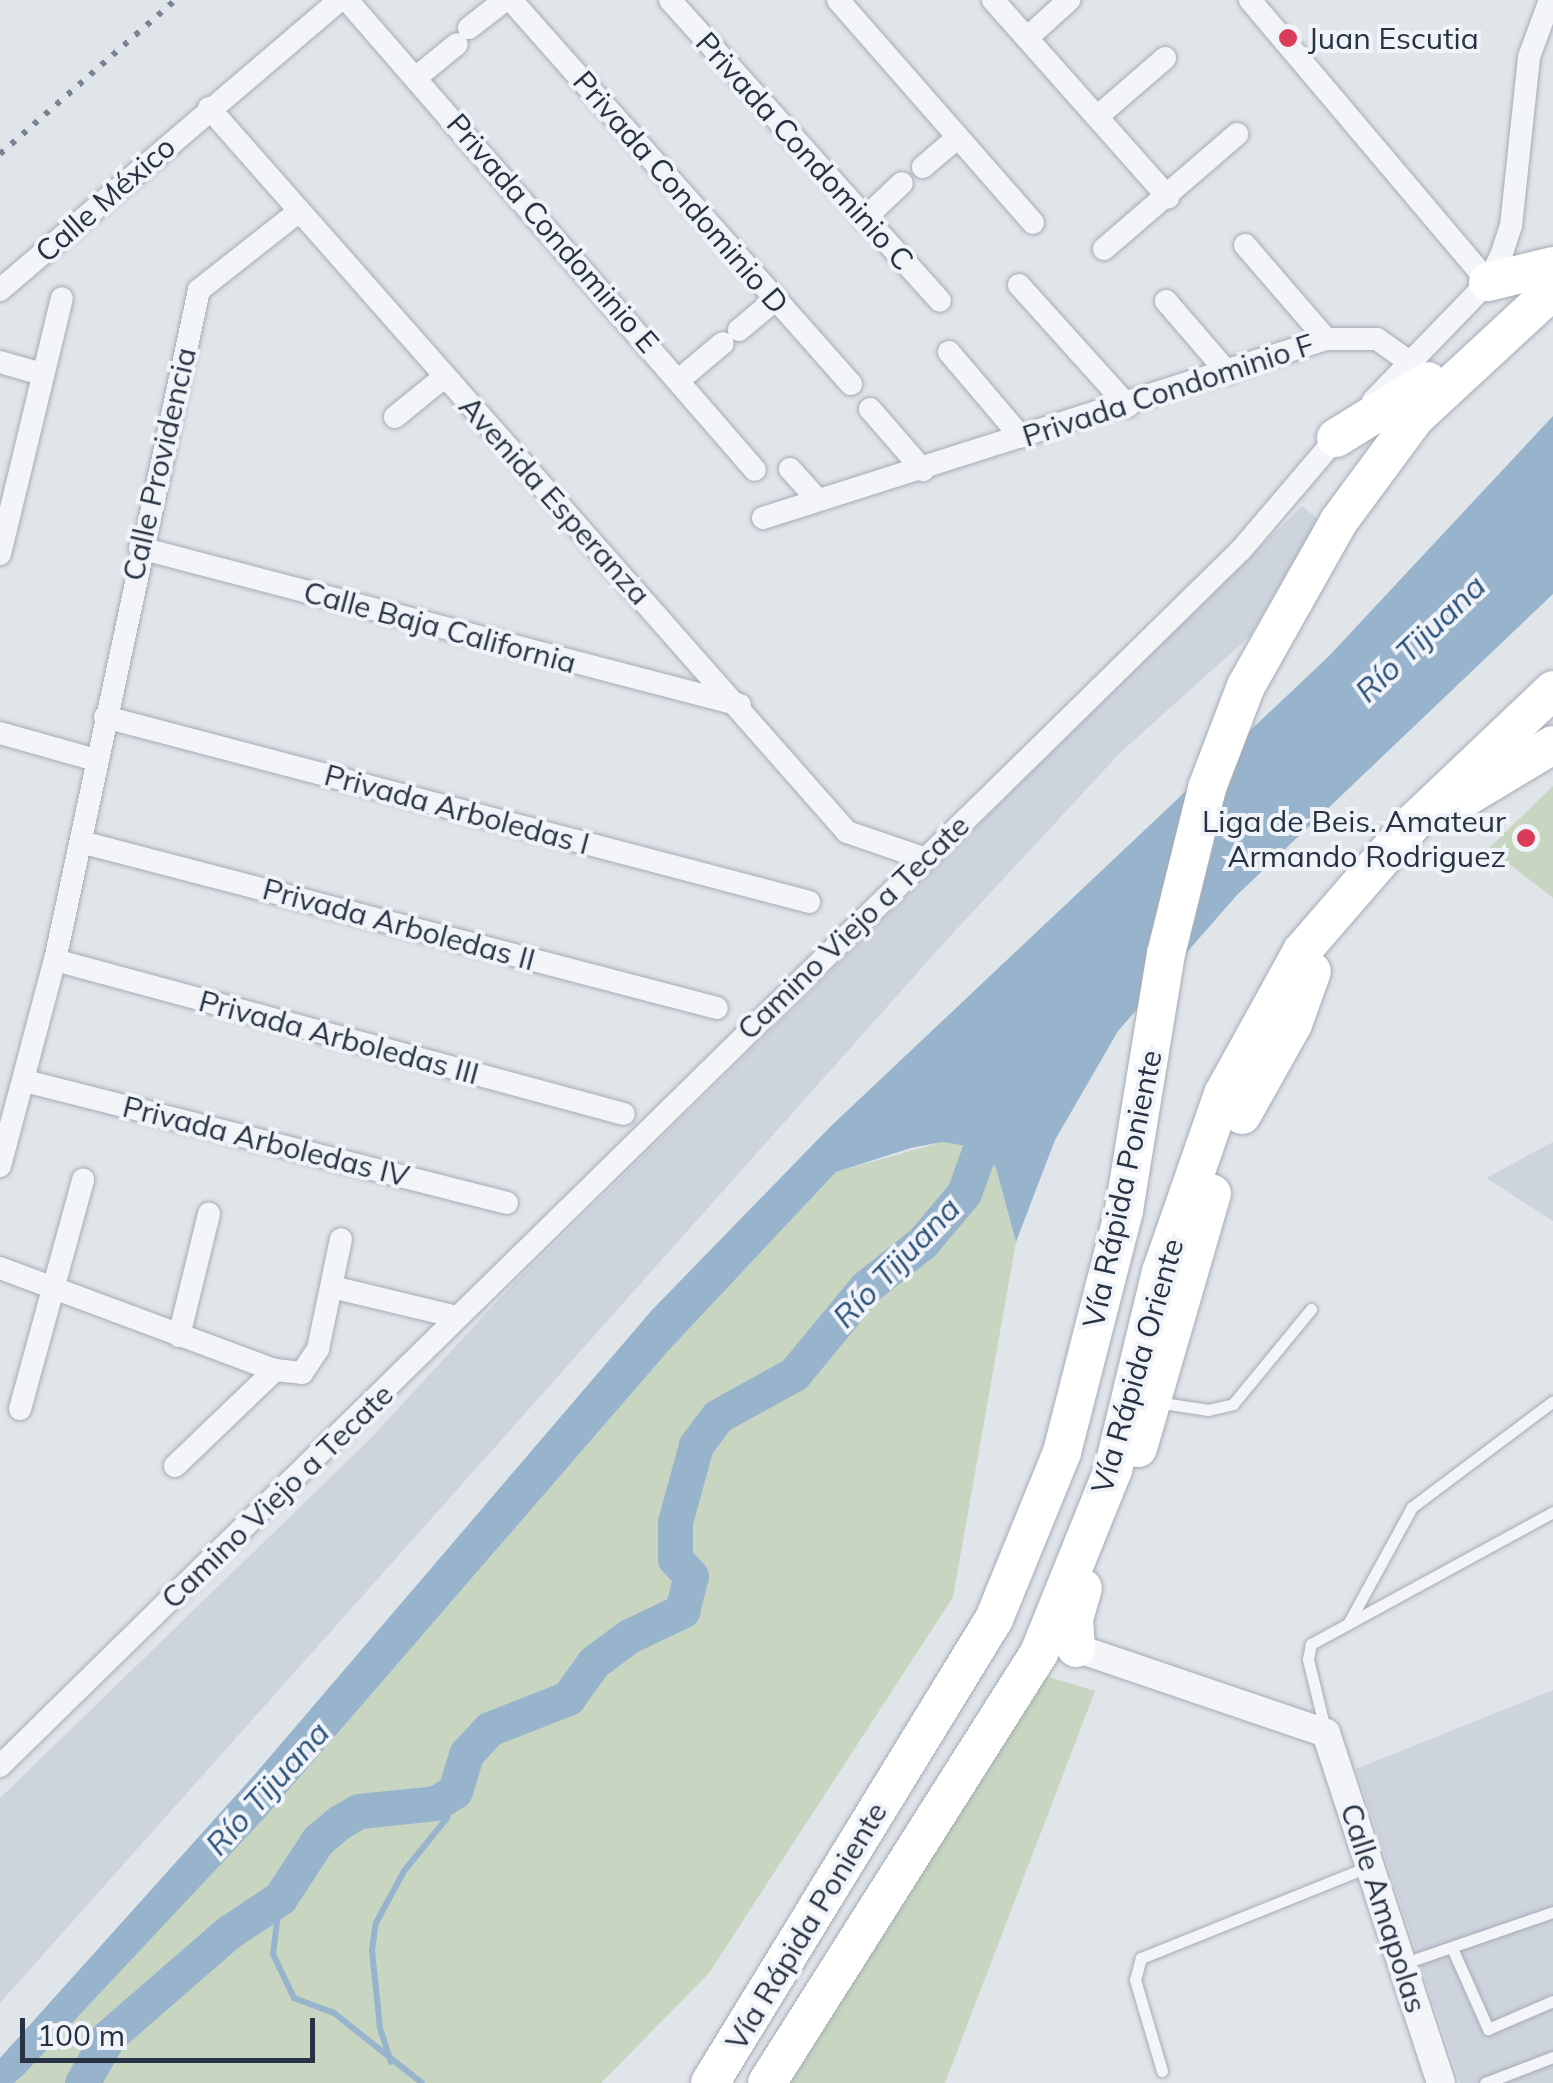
<!DOCTYPE html>
<meta charset="utf-8">
<style>
body{margin:0}
#map{position:relative;width:1553px;height:2083px;overflow:hidden;background:#e0e5ea;font-family:Mulish,sans-serif}
div>[style]{position:absolute}
[style*='--x']{left:calc(var(--x)*1px);top:calc(var(--y)*1px);width:calc(var(--w)*1px);rotate:calc(var(--a)*1deg)}
.built>*{inset:0;background:#ced4dd}
.green>*{inset:0;background:#c7d5c1}
.water>*{inset:0;background:#98b4cd}
.stream>*{height:6px;margin:-3px;padding:0 3px;transform-origin:3px;border-radius:3px;background:#98b4cd}
.river>*{height:35px;margin:-17.5px;padding:0 17.5px;transform-origin:17.5px;border-radius:17.5px;background:#98b4cd}
.roads{filter:drop-shadow(0 0 2px #a5acb5) drop-shadow(0 0 2px #a5acb5)}
.service>*{height:11px;margin:-5.5px;padding:0 5.5px;transform-origin:5.5px;border-radius:5.5px;background:#f4f5f8}
.minor>*{height:22px;margin:-11px;padding:0 11px;transform-origin:11px;border-radius:11px;background:#f4f5f8}
.tertiary>*{height:28px;margin:-14px;padding:0 14px;transform-origin:14px;border-radius:14px;background:#f4f5f8}
.trunk>*{height:38px;margin:-19px;padding:0 19px;transform-origin:19px;border-radius:19px;background:#fff}
.rail>*{height:6px;margin-top:-3px;transform-origin:0;background:repeating-linear-gradient(90deg,#788495 0 5px,transparent 0 15px)}
.dots>*{width:28px;height:28px;translate:-50% -50%;box-sizing:border-box;border:5px solid #f0f4f8;border-radius:50%}
span{translate:-50% -50%;white-space:nowrap;text-align:center;line-height:1.15;-webkit-text-stroke:8px #f0f4f8;paint-order:stroke}
.poi-label{font-size:30px;color:#273344}
.left{translate:0 -50%;text-align:left}
.right{translate:-100% -50%;text-align:right}
.street-label{font-size:30px;color:#273344}
.water-label{font-size:32px;color:#2e537b;font-style:italic}
.scale{position:absolute;left:20px;top:2018px;width:295px;height:45px;box-sizing:border-box;border:5px solid #273344;border-top:0;padding-left:12px;font-size:30px;line-height:35px;white-space:nowrap;color:#273344;-webkit-text-stroke:8px #f0f4f8;paint-order:stroke}
</style>
<div id="map">
<div class="built">
<div style="clip-path:polygon(1302px 506px,1318px 519px,1250px 636px,1120px 753px,943px 944px,0 2003px,0 1798px,370px 1439px,510px 1287px)"></div>
<div style="clip-path:polygon(1553px 1142px,1553px 1221px,1486px 1178px)"></div>
<div style="clip-path:polygon(1553px 1690px,1553px 2083px,1460px 2083px,1356px 1769px)"></div>
</div>
<div class="green">
<div style="clip-path:polygon(1553px 786px,1553px 898px,1489px 848px)"></div>
<div style="clip-path:polygon(942px 1142px,979px 1148px,996px 1167px,1016px 1242px,953px 1597px,709px 1973px,601px 2083px,14px 2083px,266px 1816px,669px 1350px,836px 1172px)"></div>
<div style="clip-path:polygon(1036px 1673px,1095px 1691px,945px 2083px,789px 2083px)"></div>
</div>
<div class="water">
<div style="clip-path:polygon(1553px 416px,1553px 594px,1237px 895px,1118px 1031px,1055px 1140px,1016px 1242px,996px 1168px,979px 1148px,942px 1142px,911px 1148px,836px 1172px,669px 1350px,266px 1816px,24px 2074px,14px 2083px,0 2083px,0 2058px,256px 1773px,652px 1310px,830px 1127px,1329px 656px)"></div>
</div>
<div class="stream">
<div style="--x:280;--y:1898;--w:56;--a:97.1"></div>
<div style="--x:273;--y:1954;--w:49;--a:64.5"></div>
<div style="--x:294;--y:1998;--w:43;--a:20.6"></div>
<div style="--x:334;--y:2013;--w:112;--a:38.5"></div>
<div style="--x:391;--y:2062;--w:36;--a:-108"></div>
<div style="--x:380;--y:2028;--w:78;--a:-95.9"></div>
<div style="--x:372;--y:1950;--w:27;--a:-82"></div>
<div style="--x:376;--y:1923;--w:59;--a:-61.7"></div>
<div style="--x:404;--y:1871;--w:68;--a:-50.9"></div>
<div style="--x:447;--y:1818;--w:28;--a:-73"></div>
</div>
<div class="river">
<div style="--x:82;--y:2083;--w:53;--a:-60.5"></div>
<div style="--x:108;--y:2037;--w:160;--a:-41"></div>
<div style="--x:229;--y:1932;--w:61;--a:-33.7"></div>
<div style="--x:280;--y:1898;--w:69;--a:-56.8"></div>
<div style="--x:318;--y:1840;--w:26;--a:-40"></div>
<div style="--x:338;--y:1823;--w:24;--a:-30"></div>
<div style="--x:359;--y:1811;--w:77;--a:-5.9"></div>
<div style="--x:436;--y:1803;--w:22;--a:-32"></div>
<div style="--x:455;--y:1791;--w:39;--a:-73"></div>
<div style="--x:466;--y:1754;--w:34;--a:-47"></div>
<div style="--x:489;--y:1729;--w:85;--a:-21.4"></div>
<div style="--x:568;--y:1698;--w:44;--a:-54.2"></div>
<div style="--x:594;--y:1662;--w:44;--a:-36.6"></div>
<div style="--x:629;--y:1636;--w:59;--a:-25.3"></div>
<div style="--x:682;--y:1611;--w:36;--a:-76"></div>
<div style="--x:691;--y:1576;--w:23;--a:-133"></div>
<div style="--x:675;--y:1559;--w:37;--a:-90"></div>
<div style="--x:675;--y:1522;--w:80;--a:-74.7"></div>
<div style="--x:696;--y:1445;--w:36;--a:-53"></div>
<div style="--x:718;--y:1416;--w:87;--a:-28.9"></div>
<div style="--x:794;--y:1374;--w:113;--a:-50.4"></div>
<div style="--x:866;--y:1287;--w:71;--a:-38.2"></div>
<div style="--x:922;--y:1243;--w:65;--a:-50"></div>
<div style="--x:964;--y:1193;--w:95;--a:-70.2"></div>
</div>
<div class="roads">
<div class="service">
<div style="--x:1156;--y:1402;--w:53;--a:8.7"></div>
<div style="--x:1208;--y:1410;--w:26;--a:-13"></div>
<div style="--x:1233;--y:1404;--w:123;--a:-50.6"></div>
<div style="--x:1349;--y:1622;--w:131;--a:-61.3"></div>
<div style="--x:1412;--y:1507;--w:176;--a:-36.9"></div>
<div style="--x:1325;--y:1729;--w:72;--a:-103.7"></div>
<div style="--x:1308;--y:1659;--w:15;--a:-79"></div>
<div style="--x:1311;--y:1644;--w:276;--a:-28.6"></div>
<div style="--x:1452;--y:1948;--w:89;--a:66"></div>
<div style="--x:1488;--y:2029;--w:71;--a:-23.3"></div>
<div style="--x:1402;--y:1964;--w:160;--a:-19"></div>
<div style="--x:1162;--y:2071;--w:95;--a:-106.5"></div>
<div style="--x:1135;--y:1980;--w:23;--a:-75"></div>
<div style="--x:1141;--y:1958;--w:247;--a:-21.9"></div>
<div style="--x:1485;--y:2083;--w:73;--a:-20.9"></div>
</div>
<div class="minor">
<div style="--x:347;--y:0;--w:622;--a:49.04"></div>
<div style="--x:511;--y:0;--w:513;--a:48.48"></div>
<div style="--x:670;--y:0;--w:404;--a:48.1"></div>
<div style="--x:838;--y:0;--w:296;--a:48.8"></div>
<div style="--x:993;--y:0;--w:264;--a:48.4"></div>
<div style="--x:1250;--y:0;--w:369;--a:49.8"></div>
<div style="--x:469;--y:28;--w:46;--a:-37.9"></div>
<div style="--x:1027;--y:38;--w:57;--a:-42.1"></div>
<div style="--x:418;--y:76;--w:50;--a:-39.4"></div>
<div style="--x:209;--y:108;--w:965;--a:48.61"></div>
<div style="--x:847;--y:832;--w:80;--a:18.9"></div>
<div style="--x:1097;--y:117;--w:90;--a:-40.9"></div>
<div style="--x:923;--y:167;--w:46;--a:-40.6"></div>
<div style="--x:864;--y:219;--w:52;--a:-43.5"></div>
<div style="--x:1245;--y:245;--w:124;--a:49.2"></div>
<div style="--x:1104;--y:249;--w:176;--a:-40.8"></div>
<div style="--x:1019;--y:285;--w:163;--a:48"></div>
<div style="--x:0;--y:290;--w:447;--a:-40.5"></div>
<div style="--x:1166;--y:301;--w:95;--a:49.3"></div>
<div style="--x:739;--y:330;--w:47;--a:-39.8"></div>
<div style="--x:949;--y:352;--w:111;--a:49.7"></div>
<div style="--x:0;--y:362;--w:44;--a:15.9"></div>
<div style="--x:679;--y:380;--w:57;--a:-40.1"></div>
<div style="--x:1373;--y:401;--w:165;--a:-46"></div>
<div style="--x:1488;--y:282;--w:32;--a:-64"></div>
<div style="--x:1502;--y:253;--w:28;--a:-72"></div>
<div style="--x:1511;--y:226;--w:170;--a:-83.9"></div>
<div style="--x:1529;--y:57;--w:61;--a:-69.8"></div>
<div style="--x:870;--y:409;--w:81;--a:49"></div>
<div style="--x:395;--y:417;--w:63;--a:-39.2"></div>
<div style="--x:790;--y:469;--w:42;--a:47.9"></div>
<div style="--x:763;--y:518;--w:591;--a:-17.64"></div>
<div style="--x:1326;--y:339;--w:51;--a:0"></div>
<div style="--x:1377;--y:339;--w:42;--a:35.2"></div>
<div style="--x:140;--y:548;--w:620;--a:14.66"></div>
<div style="--x:0;--y:554;--w:263;--a:-76.4"></div>
<div style="--x:105;--y:717;--w:728;--a:14.72"></div>
<div style="--x:0;--y:733;--w:100;--a:15.7"></div>
<div style="--x:81;--y:842;--w:657;--a:14.63"></div>
<div style="--x:55;--y:960;--w:589;--a:15.14"></div>
<div style="--x:25;--y:1081;--w:497;--a:14.2"></div>
<div style="--x:0;--y:1166;--w:213;--a:-75.1"></div>
<div style="--x:55;--y:960;--w:685;--a:-77.87"></div>
<div style="--x:199;--y:290;--w:125;--a:-38.2"></div>
<div style="--x:0;--y:1268;--w:293;--a:20.4"></div>
<div style="--x:275;--y:1370;--w:27;--a:6"></div>
<div style="--x:302;--y:1373;--w:29;--a:-56"></div>
<div style="--x:318;--y:1349;--w:112;--a:-78.2"></div>
<div style="--x:332;--y:1287;--w:129;--a:13.5"></div>
<div style="--x:179;--y:1336;--w:126;--a:-76.2"></div>
<div style="--x:20;--y:1409;--w:238;--a:-74.6"></div>
<div style="--x:175;--y:1466;--w:139;--a:-43.8"></div>
<div style="--x:0;--y:1766;--w:1737;--a:-44.42"></div>
<div style="--x:1241;--y:550;--w:157;--a:-49.6"></div>
</div>
<div class="tertiary">
<div style="--x:1076;--y:1648;--w:264;--a:18.8"></div>
<div style="--x:1326;--y:1733;--w:368;--a:71.8"></div>
</div>
<div class="trunk">
<div style="--x:1488;--y:282;--w:67;--a:-13.8"></div>
<div style="--x:1336;--y:438;--w:108;--a:-31.8"></div>
<div style="--x:1443;--y:811;--w:128;--a:-31"></div>
<div style="--x:1242;--y:1115;--w:104;--a:-60.7"></div>
<div style="--x:1293;--y:1024;--w:56;--a:-70.3"></div>
<div style="--x:1138;--y:1448;--w:265;--a:-73.8"></div>
<div style="--x:1076;--y:1648;--w:29;--a:-94"></div>
<div style="--x:1074;--y:1619;--w:32;--a:-74"></div>
<div style="--x:710;--y:2083;--w:544;--a:-58.53"></div>
<div style="--x:994;--y:1619;--w:180;--a:-67.8"></div>
<div style="--x:1062;--y:1452;--w:250;--a:-75.6"></div>
<div style="--x:1124;--y:1210;--w:259;--a:-80.7"></div>
<div style="--x:1166;--y:954;--w:171;--a:-76.1"></div>
<div style="--x:1207;--y:788;--w:109;--a:-69.1"></div>
<div style="--x:1246;--y:686;--w:189;--a:-60.6"></div>
<div style="--x:1339;--y:521;--w:128;--a:-53.6"></div>
<div style="--x:1415;--y:418;--w:188;--a:-42.8"></div>
<div style="--x:767;--y:2083;--w:509;--a:-57.68"></div>
<div style="--x:1039;--y:1653;--w:197;--a:-68"></div>
<div style="--x:1113;--y:1470;--w:204;--a:-76.4"></div>
<div style="--x:1161;--y:1272;--w:188;--a:-70.8"></div>
<div style="--x:1223;--y:1094;--w:163;--a:-61.1"></div>
<div style="--x:1302;--y:951;--w:169;--a:-49.1"></div>
<div style="--x:1413;--y:823;--w:193;--a:-43.5"></div>
</div>
</div>
<div class="rail">
<div style="--x:0;--y:154;--w:233;--a:-41.3"></div>
</div>
<div class="dots">
<div style="left:1288px;top:38px;background:#da3b58"></div>
<div style="left:1526px;top:838px;background:#da3b58"></div>
</div>
<div class="poi-label">
<span class="left" style="left:1308px;top:38px">Juan Escutia</span>
<span class="right" style="left:1506px;top:838px">Liga de Beis. Amateur<br>Armando Rodriguez</span>
</div>
<div class="street-label">
<span style="left:805px;top:151px;rotate:48deg">Privada Condominio C</span>
<span style="left:681px;top:192px;rotate:49deg">Privada Condominio D</span>
<span style="left:105px;top:199px;rotate:-41deg">Calle México</span>
<span style="left:553px;top:233px;rotate:49deg">Privada Condominio E</span>
<span style="left:1168px;top:390px;rotate:-18deg">Privada Condominio F</span>
<span style="left:159px;top:464px;rotate:-77deg">Calle Providencia</span>
<span style="left:555px;top:500px;rotate:48deg">Avenida Esperanza</span>
<span style="left:440px;top:627px;rotate:15deg">Calle Baja California</span>
<span style="left:457px;top:809px;rotate:15deg">Privada Arboledas I</span>
<span style="left:399px;top:924px;rotate:15deg">Privada Arboledas II</span>
<span style="left:853px;top:927px;rotate:-44deg">Camino Viejo a Tecate</span>
<span style="left:339px;top:1037px;rotate:15deg">Privada Arboledas III</span>
<span style="left:266px;top:1141px;rotate:14deg">Privada Arboledas IV</span>
<span style="left:1122px;top:1189px;rotate:-78deg">Vía Rápida Poniente</span>
<span style="left:1137px;top:1366px;rotate:-74deg">Vía Rápida Oriente</span>
<span style="left:277px;top:1496px;rotate:-44deg">Camino Viejo a Tecate</span>
<span style="left:1384px;top:1908px;rotate:72deg">Calle Amapolas</span>
<span style="left:806px;top:1926px;rotate:-59deg">Vía Rápida Poniente</span>
</div>
<div class="water-label">
<span style="left:1420px;top:638px;rotate:-44deg">Río Tijuana</span>
<span style="left:896px;top:1262px;rotate:-46deg">Río Tijuana</span>
<span style="left:267px;top:1788px;rotate:-48deg">Río Tijuana</span>
</div>
<div class="scale">100 m</div>
</div>
